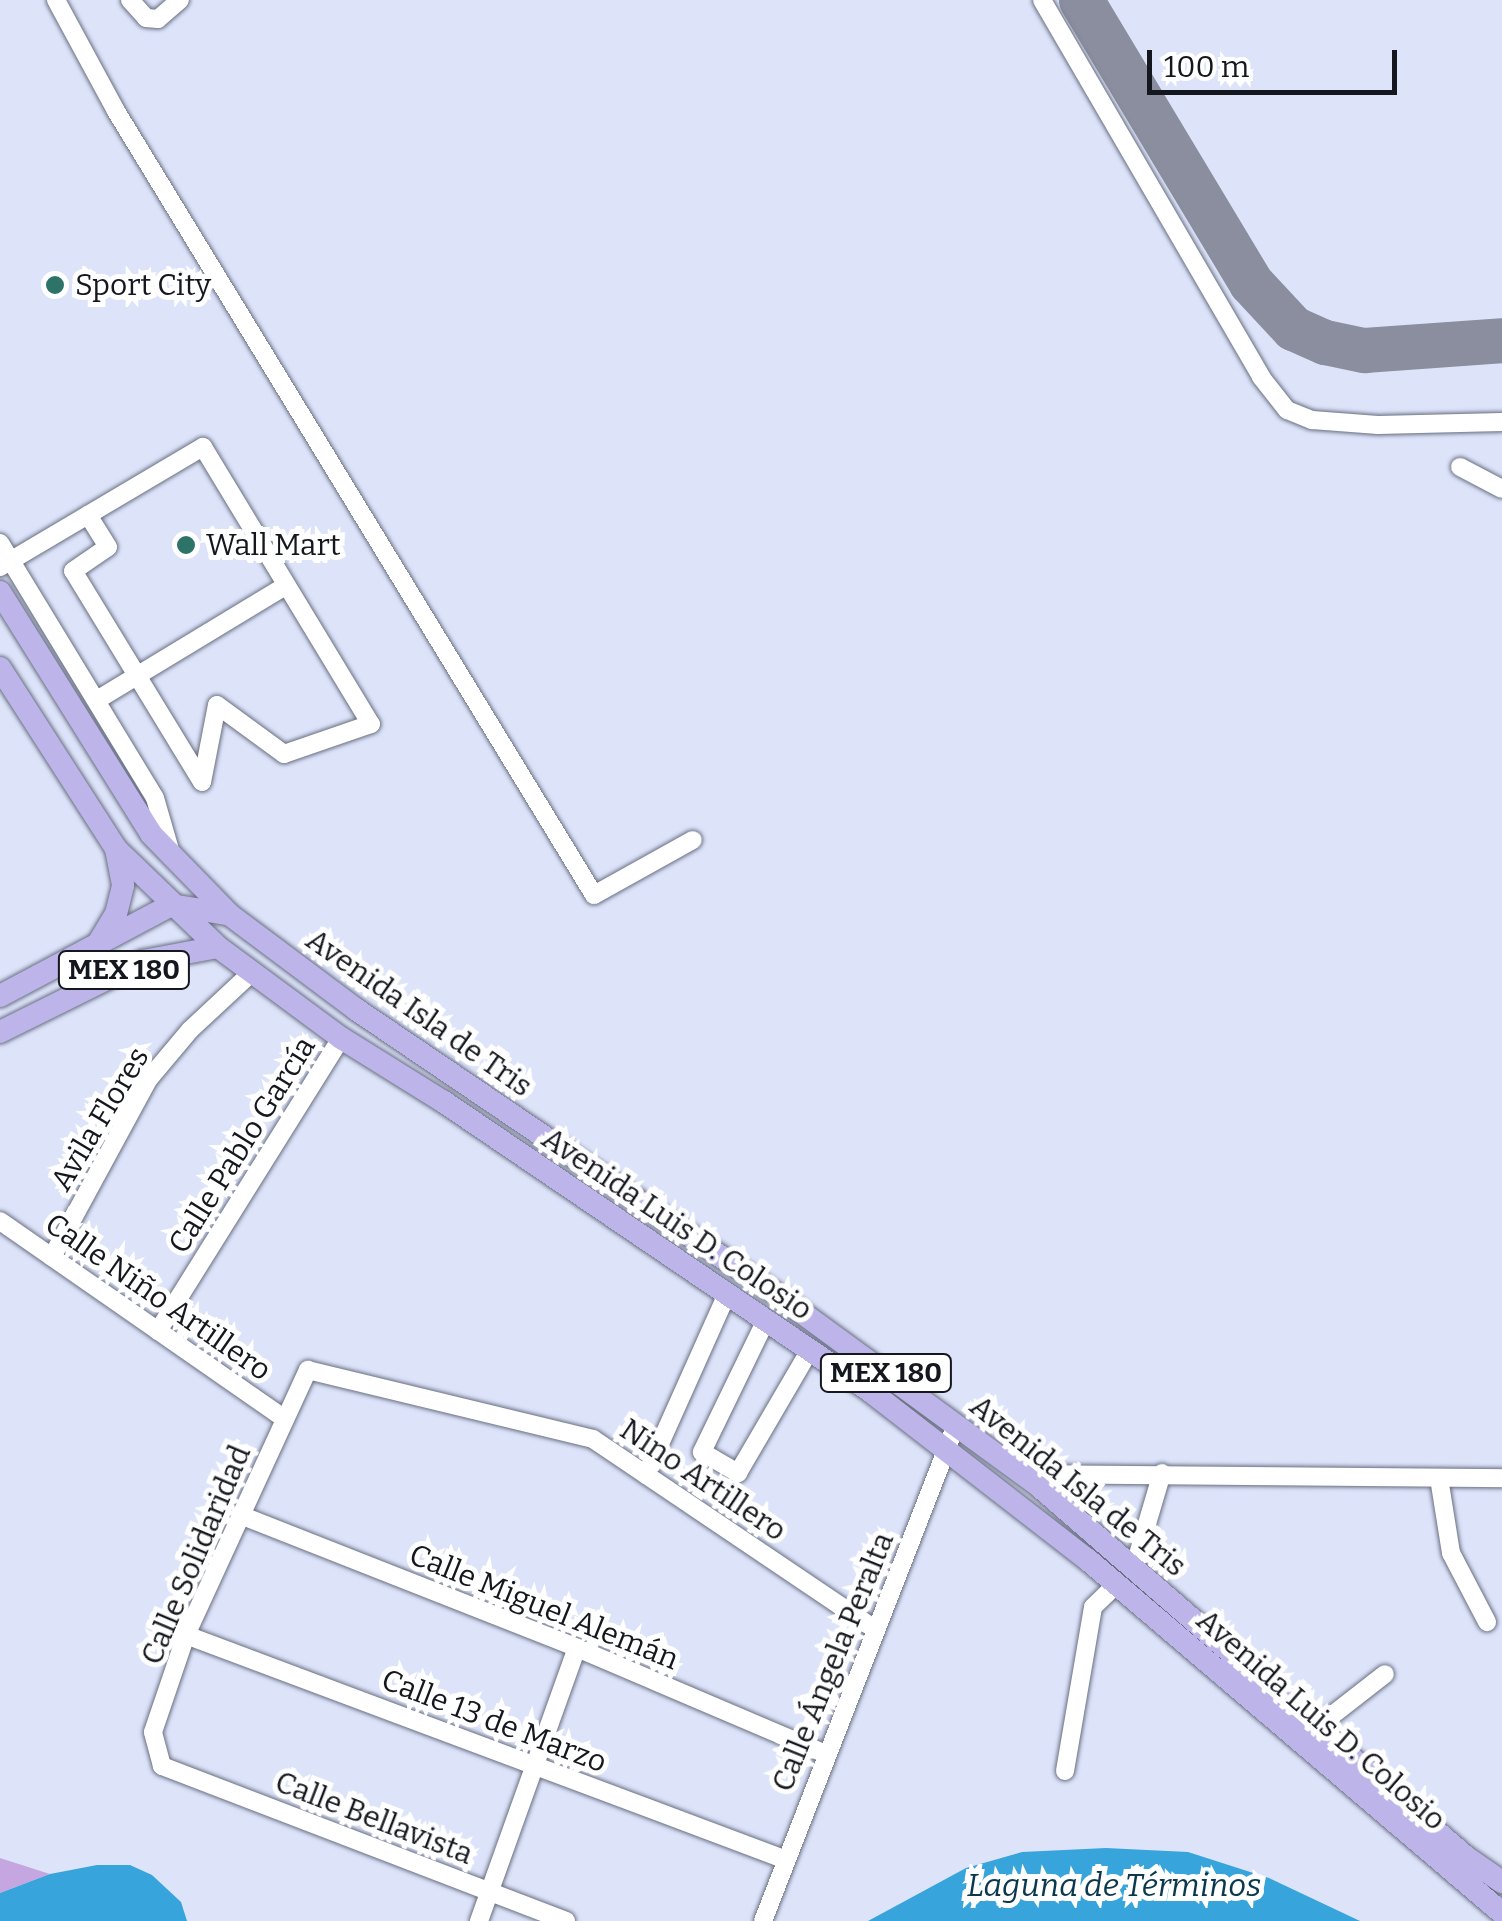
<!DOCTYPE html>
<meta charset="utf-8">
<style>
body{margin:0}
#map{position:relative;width:1502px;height:1921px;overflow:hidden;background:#dde4fa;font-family:Bitter,serif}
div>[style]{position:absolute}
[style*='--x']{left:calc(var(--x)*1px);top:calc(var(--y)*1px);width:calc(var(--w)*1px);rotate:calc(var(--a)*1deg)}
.green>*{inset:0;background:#c5a6e1}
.water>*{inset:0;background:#37a5dc}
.taxiway>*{height:45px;margin:-22.5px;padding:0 22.5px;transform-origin:22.5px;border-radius:22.5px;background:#8a8e9e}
.roads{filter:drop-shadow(0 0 2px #696f81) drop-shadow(0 0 2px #696f81)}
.minor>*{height:18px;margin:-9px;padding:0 9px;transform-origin:9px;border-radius:9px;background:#fff}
.major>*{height:22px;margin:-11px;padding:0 11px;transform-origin:11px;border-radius:11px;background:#bdb4e9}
.dots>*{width:28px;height:28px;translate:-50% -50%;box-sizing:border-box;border:5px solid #fff;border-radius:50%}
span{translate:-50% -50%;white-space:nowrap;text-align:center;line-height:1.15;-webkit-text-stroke:10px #fff;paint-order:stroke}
.shield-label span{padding:2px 8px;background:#fff;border:2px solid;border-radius:8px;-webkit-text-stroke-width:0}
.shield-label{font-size:28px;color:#14171e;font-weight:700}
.poi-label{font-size:30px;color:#14171e}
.left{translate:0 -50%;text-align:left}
.street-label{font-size:30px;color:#14171e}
.water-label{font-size:32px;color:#09384f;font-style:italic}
.scale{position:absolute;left:1147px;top:50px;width:250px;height:45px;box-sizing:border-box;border:5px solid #14171e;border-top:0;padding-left:12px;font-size:30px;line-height:35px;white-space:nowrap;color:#14171e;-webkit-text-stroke:8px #fff;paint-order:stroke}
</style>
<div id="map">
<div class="green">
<div style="clip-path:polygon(0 1858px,50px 1874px,0 1893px)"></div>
</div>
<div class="water">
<div style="clip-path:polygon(1106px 1848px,1188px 1852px,1269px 1878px,1360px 1921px,868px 1921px,966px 1868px,1022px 1852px)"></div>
<div style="clip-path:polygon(97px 1865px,130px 1865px,152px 1875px,181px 1902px,187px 1921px,0 1921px,0 1893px,50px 1874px)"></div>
</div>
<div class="taxiway">
<div style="--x:1081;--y:0;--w:330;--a:59"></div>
<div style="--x:1251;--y:283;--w:62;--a:47"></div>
<div style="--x:1293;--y:328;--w:35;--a:24"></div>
<div style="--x:1325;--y:342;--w:40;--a:12"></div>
<div style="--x:1364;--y:350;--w:138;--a:-4.1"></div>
</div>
<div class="roads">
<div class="minor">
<div style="--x:56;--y:0;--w:126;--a:61.6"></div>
<div style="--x:116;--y:111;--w:918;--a:58.63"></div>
<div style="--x:594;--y:895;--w:113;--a:-29.1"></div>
<div style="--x:130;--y:0;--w:24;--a:48"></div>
<div style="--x:146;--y:18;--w:12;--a:5"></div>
<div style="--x:158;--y:19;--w:29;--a:-41"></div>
<div style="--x:1042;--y:0;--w:436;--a:59.8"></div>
<div style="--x:1261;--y:377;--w:42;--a:51.8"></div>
<div style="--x:1287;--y:410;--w:27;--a:22"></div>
<div style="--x:1312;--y:420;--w:66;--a:4.3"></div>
<div style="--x:1378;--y:425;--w:124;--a:-1.4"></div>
<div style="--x:1460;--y:467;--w:47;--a:27.6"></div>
<div style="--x:0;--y:543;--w:298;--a:58.7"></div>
<div style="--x:155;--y:798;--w:61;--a:73.9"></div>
<div style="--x:0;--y:567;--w:236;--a:-30.6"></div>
<div style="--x:203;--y:447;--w:324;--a:58.8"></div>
<div style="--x:371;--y:724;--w:92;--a:161"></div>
<div style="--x:284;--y:754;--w:83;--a:-143.8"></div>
<div style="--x:217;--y:705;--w:78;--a:101"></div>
<div style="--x:202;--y:782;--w:247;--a:-121.4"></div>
<div style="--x:73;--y:571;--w:42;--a:-34.4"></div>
<div style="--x:108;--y:547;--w:38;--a:-122"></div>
<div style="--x:97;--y:700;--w:220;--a:-31.2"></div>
<div style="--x:0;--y:1221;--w:347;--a:34.8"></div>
<div style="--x:52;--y:1257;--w:201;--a:-61.5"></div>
<div style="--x:148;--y:1080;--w:65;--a:-50"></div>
<div style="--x:190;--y:1030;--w:82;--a:-43"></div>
<div style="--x:766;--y:1320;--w:147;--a:115.9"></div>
<div style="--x:702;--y:1452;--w:42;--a:30.3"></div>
<div style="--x:738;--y:1473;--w:143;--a:-59.7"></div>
<div style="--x:158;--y:1331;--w:345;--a:-58"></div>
<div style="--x:1023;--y:1474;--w:479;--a:0.5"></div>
<div style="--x:646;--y:1475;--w:198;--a:-65.9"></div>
<div style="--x:1439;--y:1478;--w:76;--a:80.9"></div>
<div style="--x:1451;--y:1553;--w:78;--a:62.4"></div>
<div style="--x:240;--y:1515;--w:362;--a:21.5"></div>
<div style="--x:577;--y:1648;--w:271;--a:23.1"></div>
<div style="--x:1134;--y:1568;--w:99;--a:-73.6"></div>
<div style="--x:186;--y:1635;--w:639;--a:20.54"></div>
<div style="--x:1317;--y:1727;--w:86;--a:-37.9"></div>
<div style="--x:1065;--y:1771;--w:166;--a:-80.3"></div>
<div style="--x:1093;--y:1607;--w:32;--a:-44"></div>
<div style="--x:479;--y:1921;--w:290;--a:-70.3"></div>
<div style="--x:566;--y:1921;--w:433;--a:-159"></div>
<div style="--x:162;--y:1766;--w:35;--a:-105"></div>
<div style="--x:153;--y:1732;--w:102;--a:-71.2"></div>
<div style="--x:186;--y:1635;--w:292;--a:-65.3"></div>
<div style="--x:308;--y:1370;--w:293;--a:13.6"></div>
<div style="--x:593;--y:1439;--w:341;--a:34"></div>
<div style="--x:763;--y:1921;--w:532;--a:-68.74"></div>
</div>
<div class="major">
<div style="--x:0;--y:592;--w:285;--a:58"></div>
<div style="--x:151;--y:834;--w:113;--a:45.7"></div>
<div style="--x:230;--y:915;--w:159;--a:36.8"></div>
<div style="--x:357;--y:1010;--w:513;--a:34.12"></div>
<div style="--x:782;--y:1298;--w:320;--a:36.2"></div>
<div style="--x:1040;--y:1487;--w:564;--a:40.98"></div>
<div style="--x:1466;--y:1857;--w:44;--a:34.8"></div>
<div style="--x:0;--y:668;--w:215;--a:57.3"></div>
<div style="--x:116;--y:849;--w:141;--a:43.9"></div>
<div style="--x:99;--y:942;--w:33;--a:-59"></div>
<div style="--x:116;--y:914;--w:30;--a:-76"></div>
<div style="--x:123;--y:885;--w:37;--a:-101"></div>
<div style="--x:0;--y:996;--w:194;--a:-28"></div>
<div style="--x:171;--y:905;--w:57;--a:9.1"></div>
<div style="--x:0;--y:1032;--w:160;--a:-26.4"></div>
<div style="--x:143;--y:961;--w:76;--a:-10.6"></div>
<div style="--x:218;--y:947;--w:153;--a:36.5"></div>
<div style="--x:341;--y:1038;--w:121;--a:31.9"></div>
<div style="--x:444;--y:1102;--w:515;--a:34.15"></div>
<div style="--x:870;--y:1391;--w:276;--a:37.8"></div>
<div style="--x:1088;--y:1560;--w:544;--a:40.45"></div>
</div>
</div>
<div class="dots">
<div style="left:55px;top:285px;background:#2d7367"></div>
<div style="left:186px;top:545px;background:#2d7367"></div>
</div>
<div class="shield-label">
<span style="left:124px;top:970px">MEX 180</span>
<span style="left:886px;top:1373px">MEX 180</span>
</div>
<div class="poi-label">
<span class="left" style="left:75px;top:285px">Sport City</span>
<span class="left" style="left:206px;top:545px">Wall Mart</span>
</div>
<div class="street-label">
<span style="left:419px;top:1013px;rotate:35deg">Avenida Isla de Tris</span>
<span style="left:100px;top:1119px;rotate:-59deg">Avila Flores</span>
<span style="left:242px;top:1145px;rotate:-58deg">Calle Pablo García</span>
<span style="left:677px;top:1224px;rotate:34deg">Avenida Luis D. Colosio</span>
<span style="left:158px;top:1297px;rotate:35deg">Calle Niño Artillero</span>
<span style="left:703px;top:1480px;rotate:34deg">Nino Artillero</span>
<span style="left:1078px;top:1486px;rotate:39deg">Avenida Isla de Tris</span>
<span style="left:196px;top:1555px;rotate:-67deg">Calle Solidaridad</span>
<span style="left:544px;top:1607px;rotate:22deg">Calle Miguel Alemán</span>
<span style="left:833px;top:1662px;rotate:-68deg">Calle Ángela Peralta</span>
<span style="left:1321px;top:1720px;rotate:41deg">Avenida Luis D. Colosio</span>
<span style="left:494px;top:1721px;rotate:21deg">Calle 13 de Marzo</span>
<span style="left:374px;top:1818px;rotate:21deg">Calle Bellavista</span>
</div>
<div class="water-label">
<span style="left:1114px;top:1885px">Laguna de Términos</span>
</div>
<div class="scale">100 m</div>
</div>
